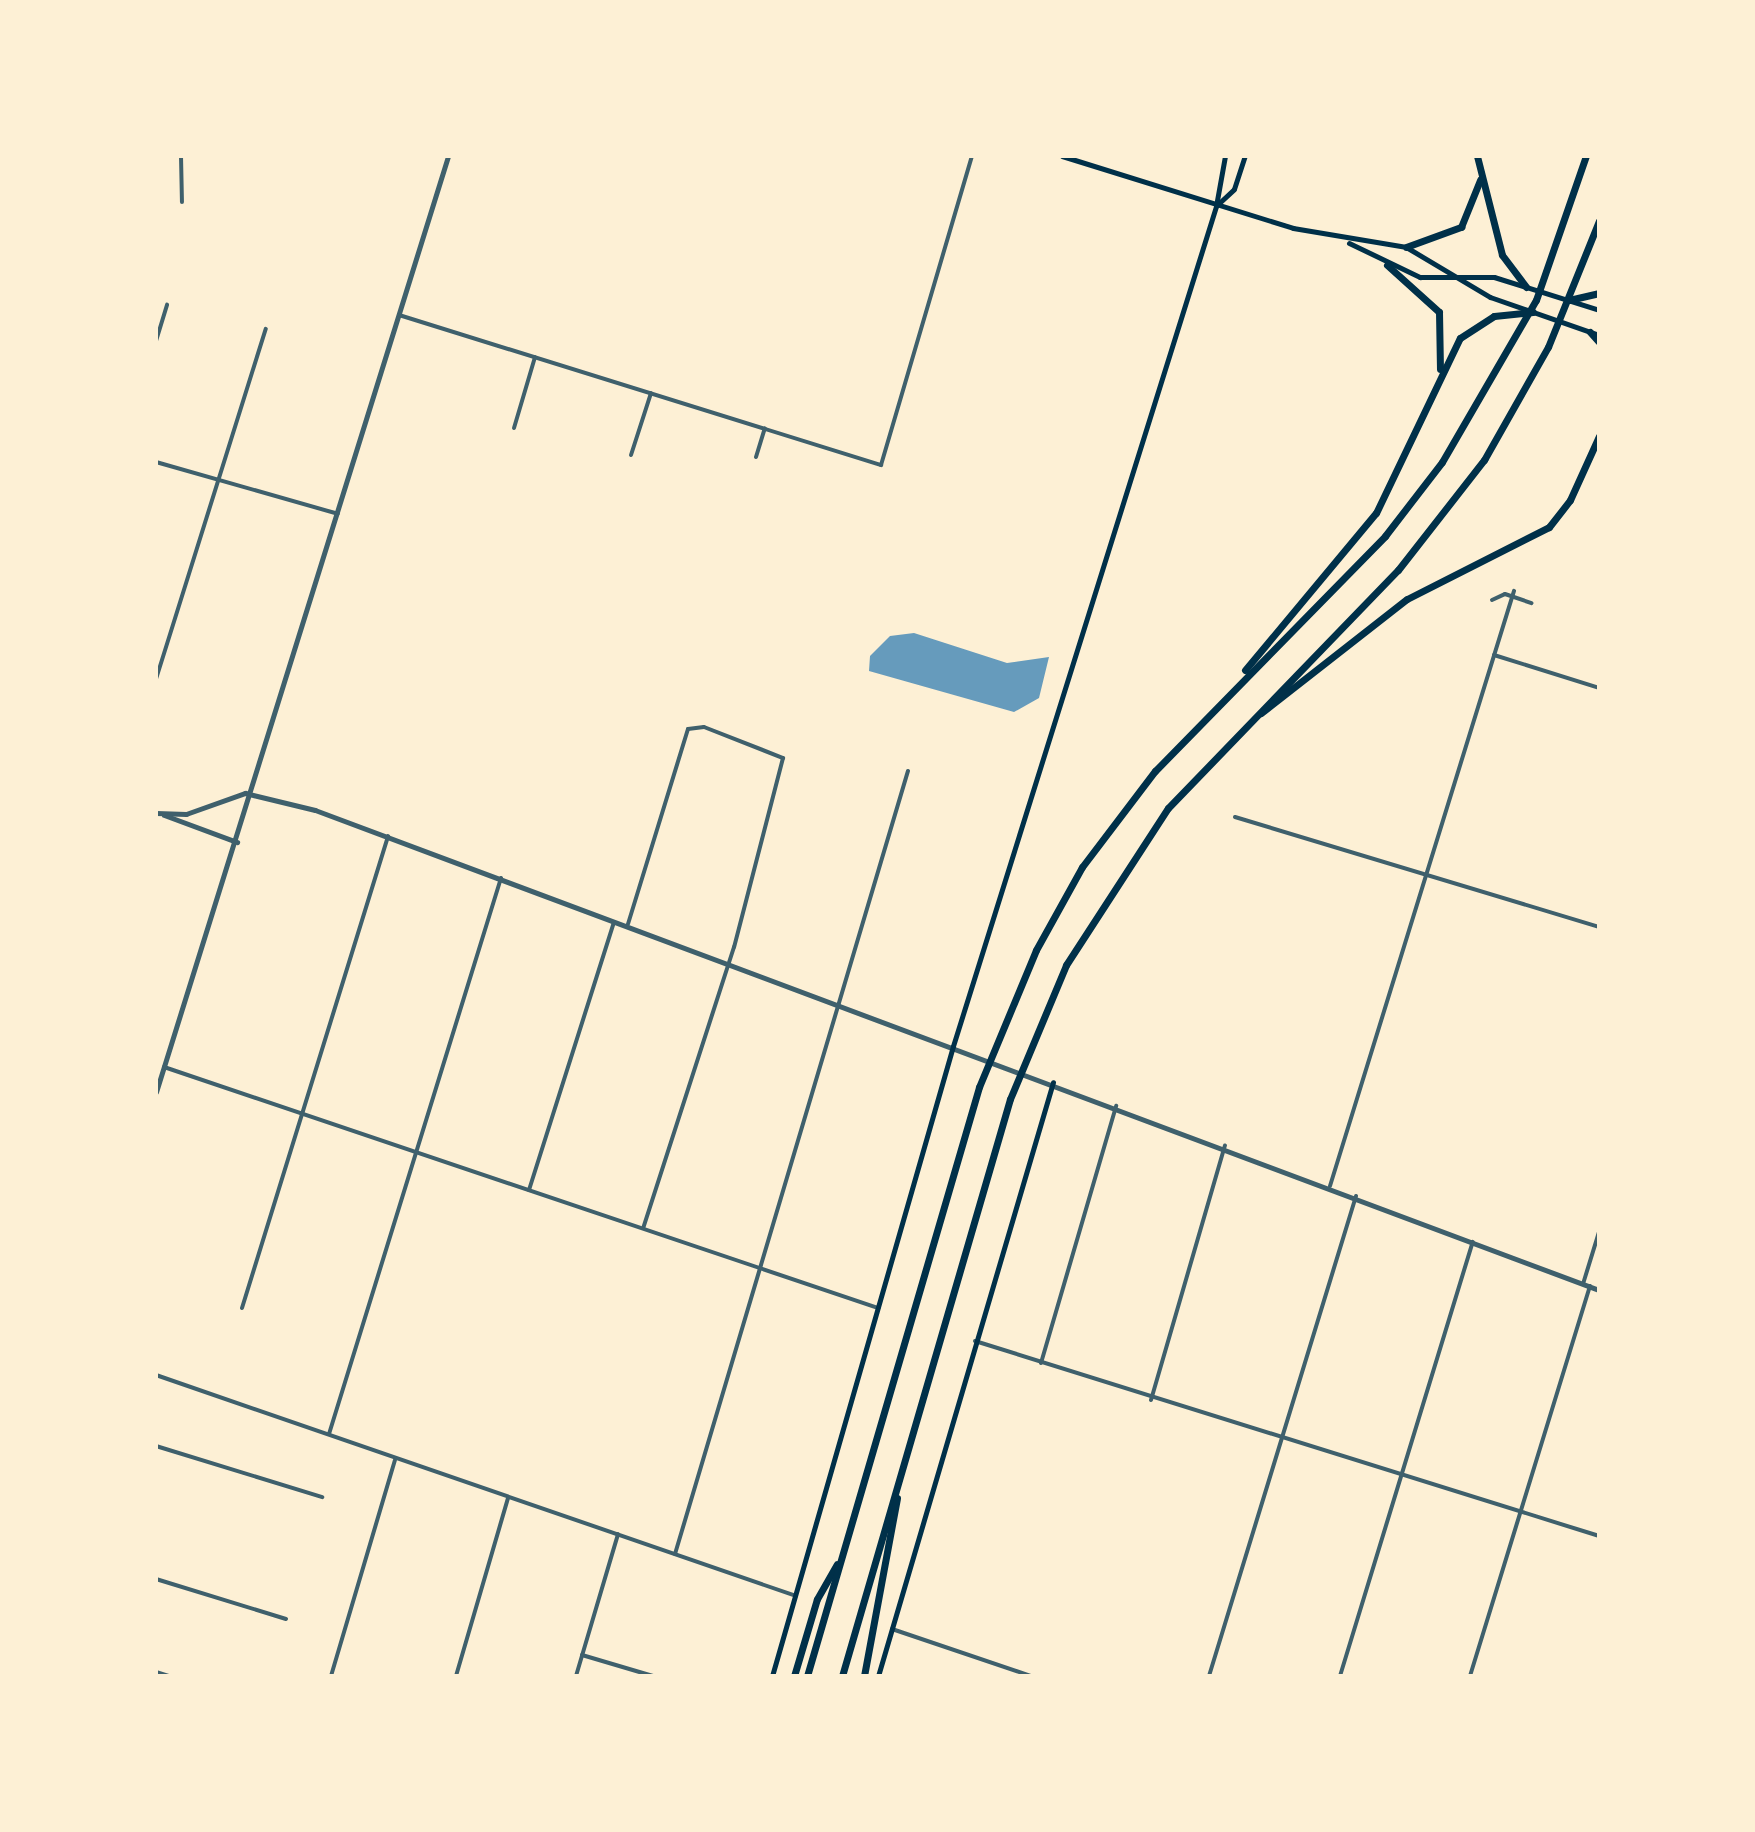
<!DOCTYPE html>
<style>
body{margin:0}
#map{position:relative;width:1755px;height:1832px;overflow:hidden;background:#fdf0d5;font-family:Georgia,serif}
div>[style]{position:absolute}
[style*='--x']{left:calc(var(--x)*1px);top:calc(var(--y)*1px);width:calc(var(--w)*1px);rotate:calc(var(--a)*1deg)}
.water>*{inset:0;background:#669bbc}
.minor>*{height:4px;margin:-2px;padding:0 2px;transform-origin:2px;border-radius:2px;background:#3f606c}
.tertiary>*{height:5px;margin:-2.5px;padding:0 2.5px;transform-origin:2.5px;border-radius:2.5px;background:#3f606c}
.secondary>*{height:5px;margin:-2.5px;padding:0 2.5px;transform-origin:2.5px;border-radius:2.5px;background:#003049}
.motorway>*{height:7px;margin:-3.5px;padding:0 3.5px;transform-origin:3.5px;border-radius:3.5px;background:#003049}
span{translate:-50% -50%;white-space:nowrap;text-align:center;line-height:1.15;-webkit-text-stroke:8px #fdf0d5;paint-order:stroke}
.frame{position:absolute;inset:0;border:158px solid #fdf0d5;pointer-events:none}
</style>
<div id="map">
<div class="water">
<div style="clip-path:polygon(914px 633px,1007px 663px,1049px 657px,1039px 698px,1014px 712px,869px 671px,870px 656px,890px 636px)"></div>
</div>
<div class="minor">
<div style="--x:181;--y:156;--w:46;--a:88.8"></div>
<div style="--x:399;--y:315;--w:505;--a:17.29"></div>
<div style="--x:881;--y:465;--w:322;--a:-73.6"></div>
<div style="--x:156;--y:341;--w:38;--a:-73"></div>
<div style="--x:514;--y:428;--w:74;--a:-73.5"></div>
<div style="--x:631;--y:455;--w:65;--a:-72.1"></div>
<div style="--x:756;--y:457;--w:30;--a:-73"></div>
<div style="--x:156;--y:462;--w:189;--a:15.9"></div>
<div style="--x:1492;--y:600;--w:14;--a:-25"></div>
<div style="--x:1505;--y:594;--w:28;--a:19"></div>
<div style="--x:1494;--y:655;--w:110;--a:17.4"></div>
<div style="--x:156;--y:679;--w:367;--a:-72.6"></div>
<div style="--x:1235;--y:817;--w:380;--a:16.8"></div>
<div style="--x:628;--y:924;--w:204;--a:-72.9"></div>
<div style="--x:688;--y:729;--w:16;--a:-7"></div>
<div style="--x:704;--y:727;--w:85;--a:21.4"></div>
<div style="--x:783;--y:758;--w:195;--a:104.5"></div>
<div style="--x:734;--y:947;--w:295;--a:107.9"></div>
<div style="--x:164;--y:1067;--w:754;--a:18.65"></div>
<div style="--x:1330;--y:1186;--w:623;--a:-72.82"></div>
<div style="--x:529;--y:1190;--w:281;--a:-72.4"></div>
<div style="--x:1583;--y:1284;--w:54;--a:-72.9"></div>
<div style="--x:242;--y:1308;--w:494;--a:-72.8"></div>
<div style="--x:975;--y:1341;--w:654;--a:17.35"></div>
<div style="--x:1041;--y:1363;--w:268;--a:-73.7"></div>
<div style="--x:156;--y:1375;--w:677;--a:19.05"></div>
<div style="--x:1151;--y:1400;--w:265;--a:-73.8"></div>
<div style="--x:329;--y:1434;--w:582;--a:-72.81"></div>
<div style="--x:156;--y:1446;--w:174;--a:17.1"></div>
<div style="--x:675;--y:1554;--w:817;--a:-73.43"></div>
<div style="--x:156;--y:1579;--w:136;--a:17.1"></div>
<div style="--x:892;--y:1629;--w:147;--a:18.7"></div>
<div style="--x:582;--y:1655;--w:74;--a:16.5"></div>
<div style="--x:156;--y:1672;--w:14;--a:17"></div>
<div style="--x:331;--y:1676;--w:225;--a:-73.5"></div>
<div style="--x:456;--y:1676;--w:185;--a:-73.7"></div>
<div style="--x:576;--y:1676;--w:148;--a:-73.5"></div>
<div style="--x:1209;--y:1676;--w:502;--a:-72.97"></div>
<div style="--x:1340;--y:1676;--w:454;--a:-73"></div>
<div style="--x:1470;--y:1676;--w:408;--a:-72.9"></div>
</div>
<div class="tertiary">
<div style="--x:156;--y:813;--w:30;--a:2"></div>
<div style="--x:186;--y:814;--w:63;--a:-19.6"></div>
<div style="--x:245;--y:793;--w:72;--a:13.7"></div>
<div style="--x:315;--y:810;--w:1371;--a:20.5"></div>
<div style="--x:164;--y:815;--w:78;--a:20.3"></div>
<div style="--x:156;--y:1092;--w:980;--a:-72.67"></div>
</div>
<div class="secondary">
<div style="--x:1062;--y:156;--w:242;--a:17.3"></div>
<div style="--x:1293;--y:228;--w:115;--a:9.5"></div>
<div style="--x:1406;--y:247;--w:98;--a:30.8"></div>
<div style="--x:1490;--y:297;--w:115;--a:19.2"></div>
<div style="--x:1217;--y:205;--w:23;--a:-43"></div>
<div style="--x:1234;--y:189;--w:35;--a:-72"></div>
<div style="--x:1349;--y:243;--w:79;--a:25.6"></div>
<div style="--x:1420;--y:277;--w:74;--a:0"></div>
<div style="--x:1494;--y:277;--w:110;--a:17.4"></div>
<div style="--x:772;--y:1676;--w:655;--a:-73.97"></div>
<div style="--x:953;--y:1046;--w:880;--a:-72.61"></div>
<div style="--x:1216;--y:206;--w:51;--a:-79.8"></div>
<div style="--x:878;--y:1676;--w:619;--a:-73.58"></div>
</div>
<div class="motorway">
<div style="--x:1477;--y:156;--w:102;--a:75.8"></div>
<div style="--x:1502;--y:255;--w:40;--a:53"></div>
<div style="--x:1406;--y:247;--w:59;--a:-20"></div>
<div style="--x:1461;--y:227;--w:51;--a:-68"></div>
<div style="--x:1387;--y:265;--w:70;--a:42.1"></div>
<div style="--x:1439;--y:312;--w:57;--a:89"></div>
<div style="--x:1569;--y:300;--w:31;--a:-13"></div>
<div style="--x:1590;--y:332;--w:13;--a:48"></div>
<div style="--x:1245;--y:670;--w:204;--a:-50.2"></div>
<div style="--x:1376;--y:513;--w:194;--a:-64.4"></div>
<div style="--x:1460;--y:338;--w:40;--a:-32.9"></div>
<div style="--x:1494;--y:316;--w:39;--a:-6"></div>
<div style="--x:1261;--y:713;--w:185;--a:-38"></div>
<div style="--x:1407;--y:599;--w:159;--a:-26.9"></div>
<div style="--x:1549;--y:527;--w:34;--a:-52"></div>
<div style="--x:1570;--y:500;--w:70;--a:-65.6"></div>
<div style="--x:794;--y:1676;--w:80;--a:-73.4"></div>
<div style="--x:817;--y:1599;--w:40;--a:-60.3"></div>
<div style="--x:807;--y:1676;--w:614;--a:-73.72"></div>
<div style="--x:979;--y:1087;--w:148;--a:-67.4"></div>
<div style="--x:1036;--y:950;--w:95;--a:-61"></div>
<div style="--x:1082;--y:867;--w:121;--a:-52.8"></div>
<div style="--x:1155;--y:771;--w:329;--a:-45.6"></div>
<div style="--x:1385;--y:536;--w:93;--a:-52.4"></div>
<div style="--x:1442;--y:462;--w:187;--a:-59.9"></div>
<div style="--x:1536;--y:300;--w:152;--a:-70.9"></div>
<div style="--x:842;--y:1676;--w:601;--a:-73.77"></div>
<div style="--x:1010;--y:1099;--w:145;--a:-67.3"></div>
<div style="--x:1066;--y:965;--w:187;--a:-57"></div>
<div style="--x:1168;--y:808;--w:331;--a:-46"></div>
<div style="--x:1398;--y:570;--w:140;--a:-52"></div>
<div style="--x:1484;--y:460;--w:130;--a:-60.5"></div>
<div style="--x:1548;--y:347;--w:136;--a:-68"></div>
<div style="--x:864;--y:1676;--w:181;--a:-79.5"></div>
</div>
<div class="frame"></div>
</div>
